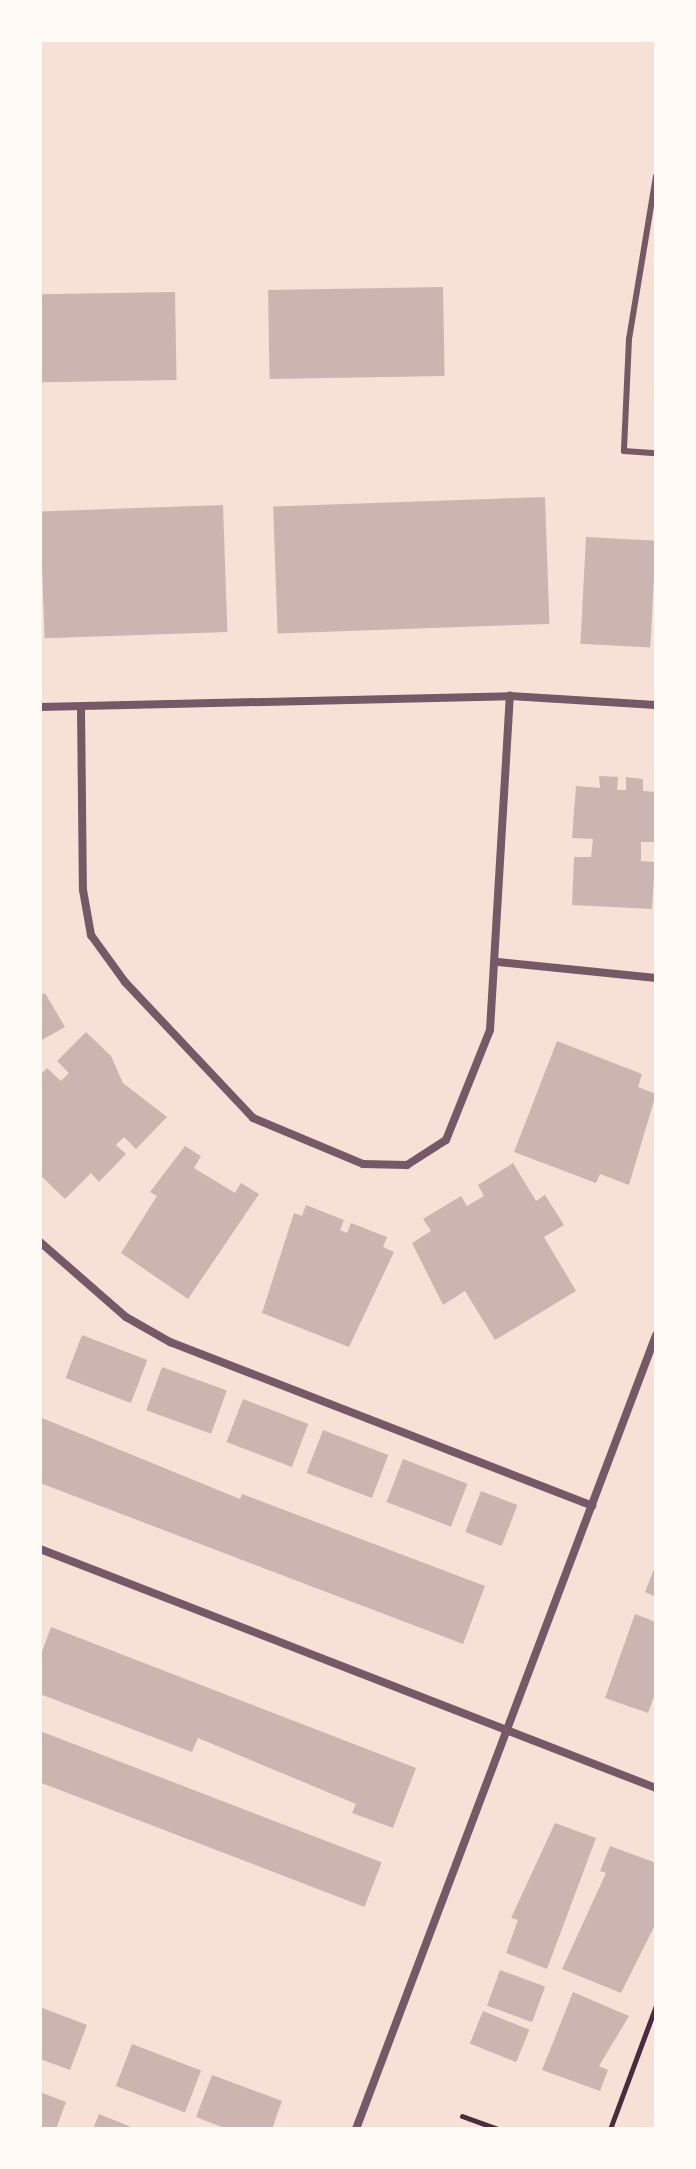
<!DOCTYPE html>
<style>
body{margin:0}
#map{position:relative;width:696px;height:2169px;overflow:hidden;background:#f7e1d7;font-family:"Fira Sans",sans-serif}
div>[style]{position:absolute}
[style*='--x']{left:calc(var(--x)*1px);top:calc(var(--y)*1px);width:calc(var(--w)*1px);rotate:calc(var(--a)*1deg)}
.building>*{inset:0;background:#ccb4b1;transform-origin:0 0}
.path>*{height:5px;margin:-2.5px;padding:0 2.5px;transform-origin:2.5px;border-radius:2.5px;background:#4a2c40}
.service>*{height:6px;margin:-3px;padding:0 3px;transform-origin:3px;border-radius:3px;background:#755966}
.minor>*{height:8px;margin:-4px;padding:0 4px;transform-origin:4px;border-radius:4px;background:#755966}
span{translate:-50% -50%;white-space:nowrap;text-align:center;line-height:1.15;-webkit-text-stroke:6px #fffaf5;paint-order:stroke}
.frame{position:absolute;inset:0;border:42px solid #fffaf5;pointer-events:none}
</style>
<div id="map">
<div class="building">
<div style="left:443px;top:287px;width:89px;height:175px;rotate:89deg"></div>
<div style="left:175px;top:292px;width:88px;height:135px;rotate:89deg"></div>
<div style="left:545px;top:497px;width:127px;height:272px;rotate:88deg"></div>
<div style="left:223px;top:505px;width:127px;height:183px;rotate:88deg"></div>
<div style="left:586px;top:537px;width:70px;height:107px;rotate:3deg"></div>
<div style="clip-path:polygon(599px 776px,618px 777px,617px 790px,626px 790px,626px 777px,643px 779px,643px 791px,656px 792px,656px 842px,641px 842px,641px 861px,655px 862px,652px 909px,572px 905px,574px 857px,591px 857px,593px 839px,572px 838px,576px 786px,600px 788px)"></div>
<div style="clip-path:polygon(45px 993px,65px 1027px,40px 1041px,40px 995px)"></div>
<div style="clip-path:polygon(86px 1032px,111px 1056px,123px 1083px,167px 1117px,136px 1149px,124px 1137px,116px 1145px,126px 1154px,99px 1182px,91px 1173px,65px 1199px,40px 1175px,40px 1075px,47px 1068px,61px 1081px,69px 1073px,57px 1061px)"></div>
<div style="clip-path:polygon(557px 1041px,642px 1074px,638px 1087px,656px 1094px,629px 1185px,600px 1174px,596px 1183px,514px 1152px)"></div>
<div style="clip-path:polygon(185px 1146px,201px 1156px,194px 1168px,235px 1193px,241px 1183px,259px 1194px,188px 1299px,121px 1253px,157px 1196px,150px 1192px)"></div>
<div style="clip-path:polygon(513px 1163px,536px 1201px,545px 1195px,564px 1225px,544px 1237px,576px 1291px,495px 1340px,465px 1291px,443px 1305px,412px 1243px,431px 1231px,423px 1219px,461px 1196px,467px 1206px,484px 1196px,478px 1185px)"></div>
<div style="clip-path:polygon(306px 1205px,344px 1220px,340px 1230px,347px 1233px,351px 1223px,387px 1237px,383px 1247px,394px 1252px,349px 1347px,262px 1313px,294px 1213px,302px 1216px)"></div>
<div style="left:82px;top:1335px;width:70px;height:46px;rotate:21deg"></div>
<div style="left:162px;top:1367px;width:69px;height:46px;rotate:20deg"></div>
<div style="left:243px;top:1399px;width:70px;height:46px;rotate:21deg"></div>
<div style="clip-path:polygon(42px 1418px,240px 1499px,242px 1494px,485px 1586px,463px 1644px,40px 1483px)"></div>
<div style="left:323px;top:1430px;width:70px;height:46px;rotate:21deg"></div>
<div style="left:403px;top:1459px;width:69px;height:46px;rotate:21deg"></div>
<div style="left:481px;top:1491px;width:39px;height:44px;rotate:21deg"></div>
<div style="clip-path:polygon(656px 1564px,656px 1597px,645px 1592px)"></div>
<div style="clip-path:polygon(635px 1614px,656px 1622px,656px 1691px,648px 1713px,605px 1698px)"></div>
<div style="clip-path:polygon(51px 1627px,416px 1768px,393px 1828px,352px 1813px,356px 1804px,198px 1738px,192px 1752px,40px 1694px,40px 1657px)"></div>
<div style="left:40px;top:1731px;width:366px;height:48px;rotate:21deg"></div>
<div style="clip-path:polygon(555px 1823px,596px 1838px,547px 1969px,506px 1953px,518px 1920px,511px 1918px)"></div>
<div style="clip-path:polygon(610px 1846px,656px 1863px,656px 1923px,621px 1993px,562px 1969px,606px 1873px,600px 1871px)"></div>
<div style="left:500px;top:1970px;width:48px;height:38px;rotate:20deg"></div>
<div style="clip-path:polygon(573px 1992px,629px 2016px,599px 2066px,608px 2070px,600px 2091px,542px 2070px)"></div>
<div style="clip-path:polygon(40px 2007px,87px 2025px,70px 2070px,40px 2059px)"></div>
<div style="left:483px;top:2011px;width:50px;height:35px;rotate:22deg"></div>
<div style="left:132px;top:2044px;width:74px;height:45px;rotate:21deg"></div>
<div style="clip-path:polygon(212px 2075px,282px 2101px,272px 2129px,227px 2129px,196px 2117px)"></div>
<div style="clip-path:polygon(40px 2092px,66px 2102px,56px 2129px,40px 2129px)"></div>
<div style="clip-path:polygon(99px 2114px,136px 2129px,93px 2129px)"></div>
</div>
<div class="path">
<div style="--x:462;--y:2116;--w:37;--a:20"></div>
<div style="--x:610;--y:2129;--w:132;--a:-69.6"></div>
</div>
<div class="service">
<div style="--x:656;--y:176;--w:165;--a:99.4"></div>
<div style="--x:629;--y:339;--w:112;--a:92.6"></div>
<div style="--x:624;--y:451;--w:32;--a:4"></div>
</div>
<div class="minor">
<div style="--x:40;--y:707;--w:470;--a:-1.3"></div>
<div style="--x:510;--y:696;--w:146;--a:3.5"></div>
<div style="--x:81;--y:707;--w:183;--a:89.4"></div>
<div style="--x:83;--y:890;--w:46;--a:79.9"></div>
<div style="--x:91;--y:935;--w:58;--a:54.1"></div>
<div style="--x:125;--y:982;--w:187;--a:46.7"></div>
<div style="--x:253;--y:1118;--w:119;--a:22.7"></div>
<div style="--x:363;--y:1164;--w:44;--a:1.3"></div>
<div style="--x:407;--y:1165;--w:46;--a:-32.7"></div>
<div style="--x:446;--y:1140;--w:118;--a:-68.2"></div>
<div style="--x:490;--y:1030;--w:335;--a:-86.6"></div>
<div style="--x:498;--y:962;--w:159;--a:5.8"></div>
<div style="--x:40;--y:1242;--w:114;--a:41.1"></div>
<div style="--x:126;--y:1317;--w:51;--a:29.6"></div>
<div style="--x:170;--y:1342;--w:453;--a:21.2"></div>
<div style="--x:40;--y:1549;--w:661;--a:21.21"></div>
<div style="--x:356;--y:2129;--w:849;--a:-69.3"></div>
</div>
<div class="frame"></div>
</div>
